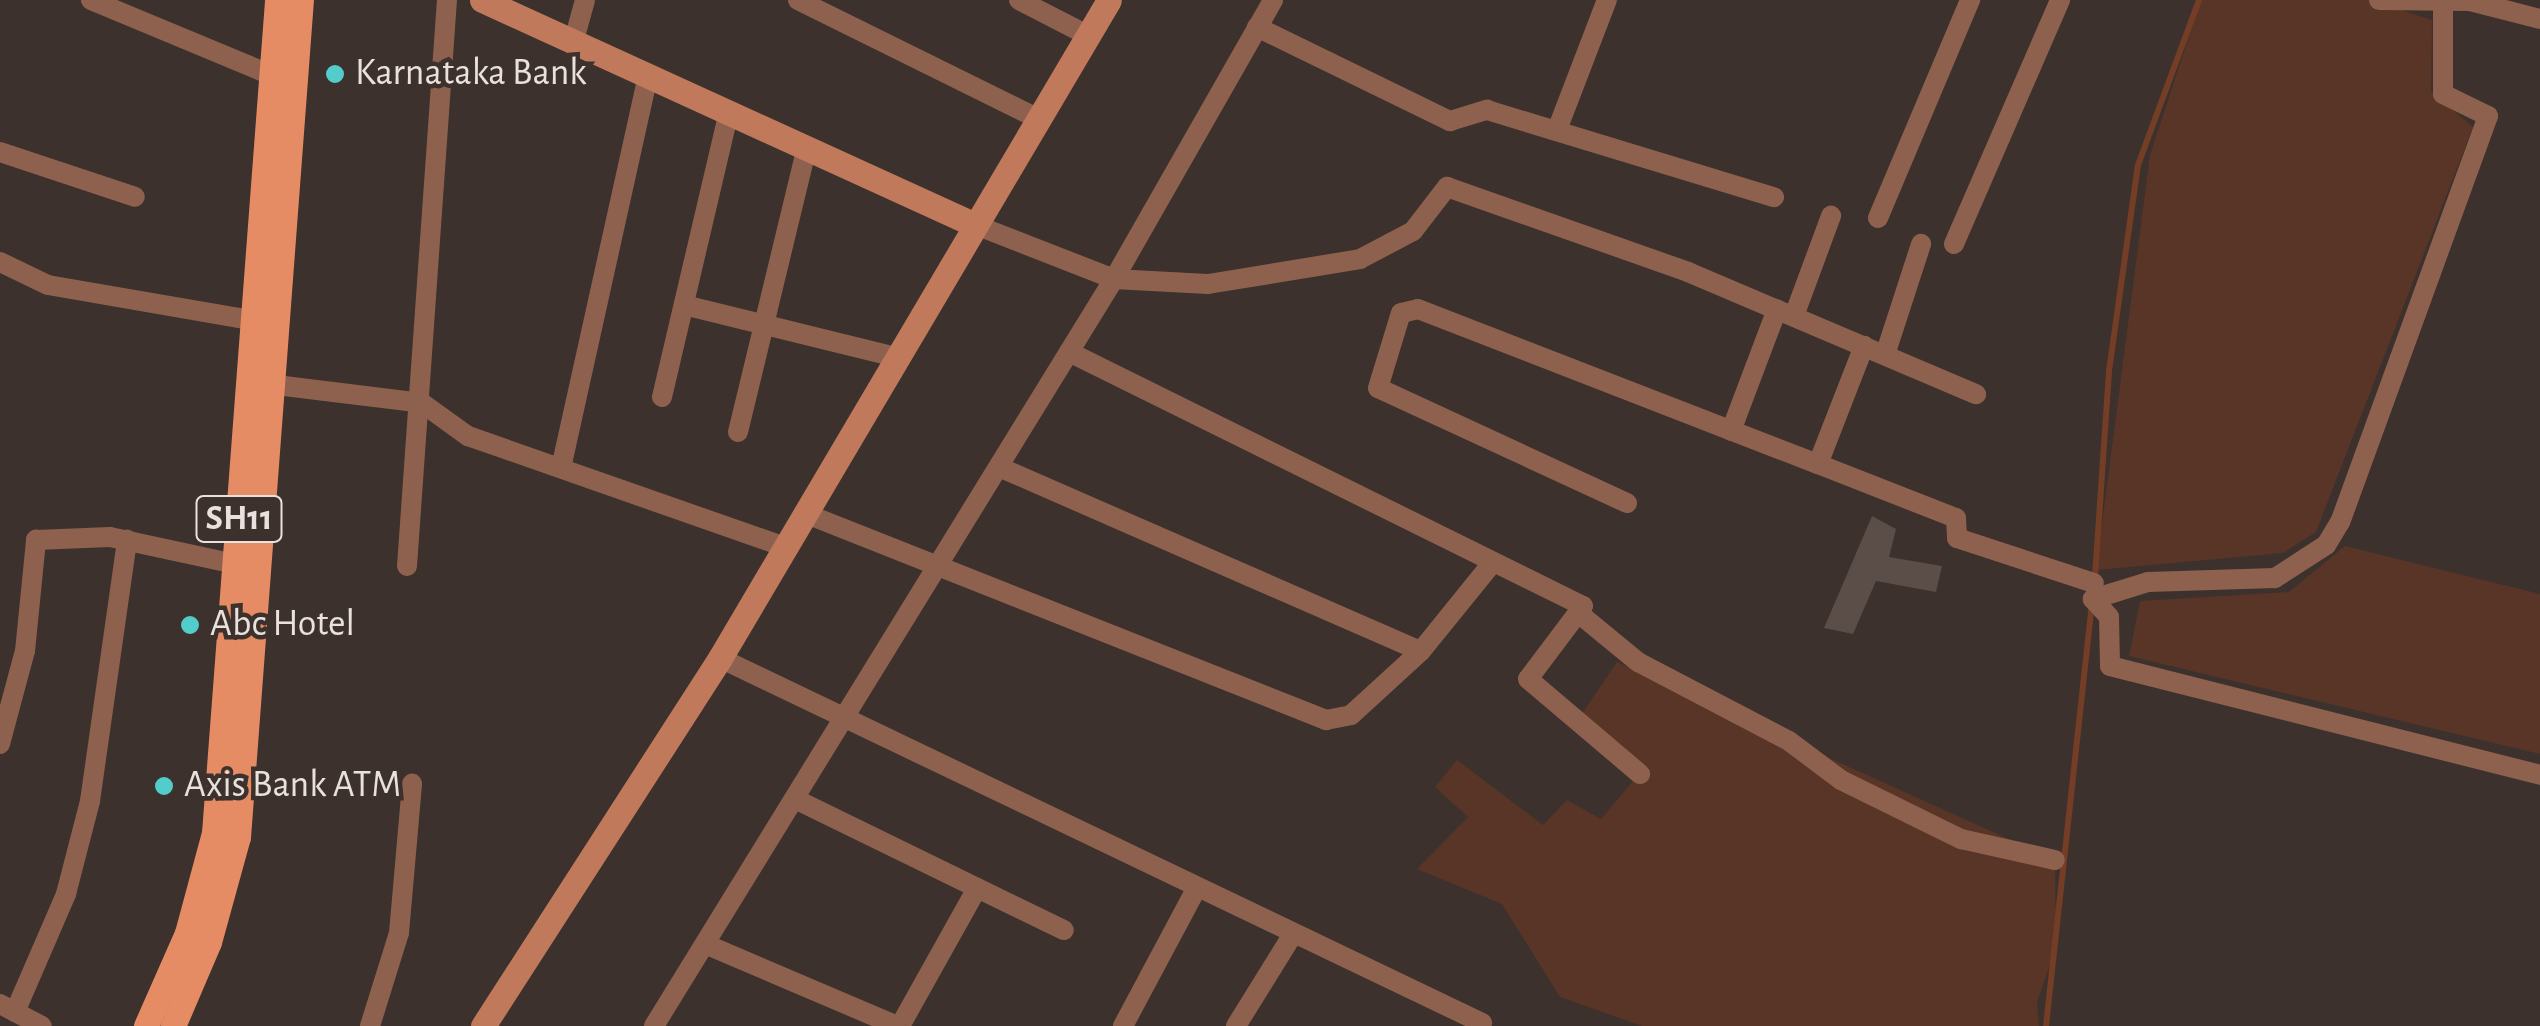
<!DOCTYPE html>
<style>
body{margin:0}
#map{position:relative;width:2540px;height:1026px;overflow:hidden;background:#3c312c;font-family:"Alegreya Sans",sans-serif}
div>[style]{position:absolute}
[style*='--x']{left:calc(var(--x)*1px);top:calc(var(--y)*1px);width:calc(var(--w)*1px);rotate:calc(var(--a)*1deg)}
.green>*{inset:0;background:#583526}
.stream>*{height:6px;margin:-3px;padding:0 3px;transform-origin:3px;border-radius:3px;background:#743d25}
.building>*{inset:0;background:#5b4e49}
.street>*{height:20px;margin:-10px;padding:0 10px;transform-origin:10px;border-radius:10px;background:#8e614e}
.secondary>*{height:25px;margin:-12.5px;padding:0 12.5px;transform-origin:12.5px;border-radius:12.5px;background:#c0795b}
.primary>*{height:25px;margin:-12.5px;padding:0 12.5px;transform-origin:12.5px;border-radius:12.5px;background:#e68c64}
.dots>*{width:28px;height:28px;translate:-50% -50%;box-sizing:border-box;border:5px solid #3c312c;border-radius:50%}
span{translate:-50% -50%;white-space:nowrap;text-align:center;line-height:1.15;-webkit-text-stroke:9px #3c312c;paint-order:stroke}
.shield-label span{padding:2px 8px;background:#3c312c;border:2px solid;border-radius:8px;-webkit-text-stroke-width:0}
.shield-label{font-size:35px;color:#e9e1de;font-weight:700}
.poi-label{font-size:38px;color:#e9e1de}
.left{translate:0 -50%;text-align:left}
</style>
<div id="map">
<div class="green">
<div style="clip-path:polygon(2201px 0,2370px 0,2432px 20px,2431px 91px,2473px 127px,2316px 532px,2283px 553px,2096px 570px,2150px 155px)"></div>
<div style="clip-path:polygon(2345px 546px,2540px 594px,2540px 754px,2129px 656px,2140px 601px,2289px 592px)"></div>
<div style="clip-path:polygon(1617px 662px,2055px 860px,2056px 947px,2037px 1002px,2039px 1026px,1642px 1026px,1560px 997px,1502px 904px,1417px 869px,1468px 817px,1435px 787px,1457px 760px,1543px 825px,1567px 800px,1601px 819px,1639px 774px,1575px 724px)"></div>
</div>
<div class="stream">
<div style="--x:2095;--y:577;--w:206;--a:-86.1"></div>
<div style="--x:2109;--y:371;--w:208;--a:-82"></div>
<div style="--x:2138;--y:165;--w:176;--a:-69.7"></div>
<div style="--x:2046;--y:1026;--w:424;--a:-83.8"></div>
</div>
<div class="building">
<div style="clip-path:polygon(1872px 516px,1896px 529px,1889px 557px,1942px 566px,1936px 592px,1876px 581px,1853px 634px,1824px 628px)"></div>
</div>
<div class="street">
<div style="--x:91;--y:0;--w:208;--a:22.6"></div>
<div style="--x:798;--y:0;--w:267;--a:26.3"></div>
<div style="--x:1019;--y:0;--w:76;--a:27.2"></div>
<div style="--x:2379;--y:0;--w:91;--a:0.6"></div>
<div style="--x:2470;--y:1;--w:72;--a:14.4"></div>
<div style="--x:2443;--y:1;--w:93;--a:90"></div>
<div style="--x:2443;--y:94;--w:50;--a:26.1"></div>
<div style="--x:2488;--y:116;--w:432;--a:110"></div>
<div style="--x:2340;--y:522;--w:27;--a:121"></div>
<div style="--x:2326;--y:545;--w:61;--a:147.1"></div>
<div style="--x:2275;--y:578;--w:127;--a:178.2"></div>
<div style="--x:2148;--y:582;--w:58;--a:162.8"></div>
<div style="--x:2093;--y:599;--w:24;--a:48"></div>
<div style="--x:2109;--y:617;--w:49;--a:88.8"></div>
<div style="--x:2110;--y:666;--w:444;--a:14.2"></div>
<div style="--x:1257;--y:27;--w:215;--a:26"></div>
<div style="--x:1450;--y:121;--w:39;--a:-17"></div>
<div style="--x:1487;--y:110;--w:300;--a:16.9"></div>
<div style="--x:574;--y:40;--w:41;--a:-74.6"></div>
<div style="--x:1557;--y:130;--w:139;--a:-69"></div>
<div style="--x:0;--y:152;--w:142;--a:18.4"></div>
<div style="--x:1878;--y:218;--w:237;--a:-67.1"></div>
<div style="--x:973;--y:224;--w:151;--a:21.3"></div>
<div style="--x:1114;--y:279;--w:94;--a:3"></div>
<div style="--x:1208;--y:284;--w:154;--a:-9.3"></div>
<div style="--x:1360;--y:259;--w:60;--a:-27.8"></div>
<div style="--x:1413;--y:231;--w:56;--a:-52.3"></div>
<div style="--x:1447;--y:187;--w:256;--a:19.4"></div>
<div style="--x:1688;--y:272;--w:313;--a:23"></div>
<div style="--x:1954;--y:244;--w:266;--a:-66.5"></div>
<div style="--x:0;--y:262;--w:53;--a:25.6"></div>
<div style="--x:48;--y:285;--w:212;--a:9.8"></div>
<div style="--x:684;--y:305;--w:217;--a:13.8"></div>
<div style="--x:1794;--y:316;--w:107;--a:-69.7"></div>
<div style="--x:1069;--y:352;--w:573;--a:26.3"></div>
<div style="--x:1583;--y:606;--w:91;--a:127"></div>
<div style="--x:1528;--y:679;--w:147;--a:40.3"></div>
<div style="--x:1885;--y:355;--w:117;--a:-72"></div>
<div style="--x:276;--y:385;--w:147;--a:7"></div>
<div style="--x:422;--y:403;--w:57;--a:35.7"></div>
<div style="--x:468;--y:436;--w:336;--a:19.3"></div>
<div style="--x:662;--y:397;--w:293;--a:-76.8"></div>
<div style="--x:1731;--y:431;--w:130;--a:-69.3"></div>
<div style="--x:738;--y:432;--w:293;--a:-76.4"></div>
<div style="--x:1818;--y:464;--w:127;--a:-68.7"></div>
<div style="--x:999;--y:467;--w:460;--a:23.6"></div>
<div style="--x:561;--y:468;--w:403;--a:-77.5"></div>
<div style="--x:1627;--y:503;--w:274;--a:-155.2"></div>
<div style="--x:1378;--y:388;--w:78;--a:-73"></div>
<div style="--x:1401;--y:313;--w:17;--a:-13"></div>
<div style="--x:1418;--y:309;--w:429;--a:21.2"></div>
<div style="--x:1818;--y:464;--w:148;--a:21.4"></div>
<div style="--x:1956;--y:518;--w:20;--a:87"></div>
<div style="--x:1957;--y:538;--w:144;--a:18.2"></div>
<div style="--x:804;--y:513;--w:562;--a:21.63"></div>
<div style="--x:1326;--y:720;--w:25;--a:-11"></div>
<div style="--x:1351;--y:715;--w:95;--a:-42.4"></div>
<div style="--x:1421;--y:651;--w:114;--a:-51"></div>
<div style="--x:407;--y:566;--w:567;--a:-85.96"></div>
<div style="--x:1582;--y:616;--w:72;--a:39.4"></div>
<div style="--x:1638;--y:662;--w:170;--a:27.6"></div>
<div style="--x:1789;--y:741;--w:65;--a:36.9"></div>
<div style="--x:1841;--y:780;--w:134;--a:26.2"></div>
<div style="--x:1961;--y:839;--w:96;--a:12.6"></div>
<div style="--x:720;--y:658;--w:845;--a:25.59"></div>
<div style="--x:0;--y:744;--w:96;--a:-75"></div>
<div style="--x:25;--y:651;--w:112;--a:-84.3"></div>
<div style="--x:36;--y:540;--w:74;--a:-2.3"></div>
<div style="--x:110;--y:537;--w:128;--a:12.2"></div>
<div style="--x:795;--y:799;--w:299;--a:26"></div>
<div style="--x:705;--y:944;--w:209;--a:23.1"></div>
<div style="--x:0;--y:1004;--w:47;--a:27.6"></div>
<div style="--x:15;--y:1012;--w:129;--a:-66.6"></div>
<div style="--x:66;--y:894;--w:96;--a:-75.5"></div>
<div style="--x:90;--y:801;--w:264;--a:-81.9"></div>
<div style="--x:370;--y:1026;--w:97;--a:-72.7"></div>
<div style="--x:399;--y:933;--w:150;--a:-85"></div>
<div style="--x:654;--y:1026;--w:877;--a:-58.38"></div>
<div style="--x:1114;--y:279;--w:321;--a:-60.3"></div>
<div style="--x:900;--y:1026;--w:158;--a:-60.8"></div>
<div style="--x:1123;--y:1026;--w:155;--a:-61.9"></div>
<div style="--x:1236;--y:1026;--w:108;--a:-58.2"></div>
</div>
<div class="secondary">
<div style="--x:482;--y:0;--w:540;--a:24.52"></div>
<div style="--x:483;--y:1026;--w:438;--a:-57.2"></div>
<div style="--x:720;--y:658;--w:764;--a:-59.41"></div>
</div>
<div class="primary">
<div style="--x:146;--y:1026;--w:102;--a:-66.2"></div>
<div style="--x:187;--y:933;--w:104;--a:-74.9"></div>
<div style="--x:214;--y:833;--w:835;--a:-85.67"></div>
<div style="--x:173;--y:1026;--w:91;--a:-66.8"></div>
<div style="--x:209;--y:942;--w:109;--a:-74.6"></div>
<div style="--x:238;--y:837;--w:839;--a:-85.7"></div>
</div>
<div class="dots">
<div style="left:335px;top:74px;background:#52cdcc"></div>
<div style="left:190px;top:625px;background:#52cdcc"></div>
<div style="left:164px;top:786px;background:#52cdcc"></div>
</div>
<div class="shield-label">
<span style="left:239px;top:519px">SH11</span>
</div>
<div class="poi-label">
<span class="left" style="left:355px;top:74px">Karnataka Bank</span>
<span class="left" style="left:210px;top:625px">Abc Hotel</span>
<span class="left" style="left:184px;top:786px">Axis Bank ATM</span>
</div>
</div>
